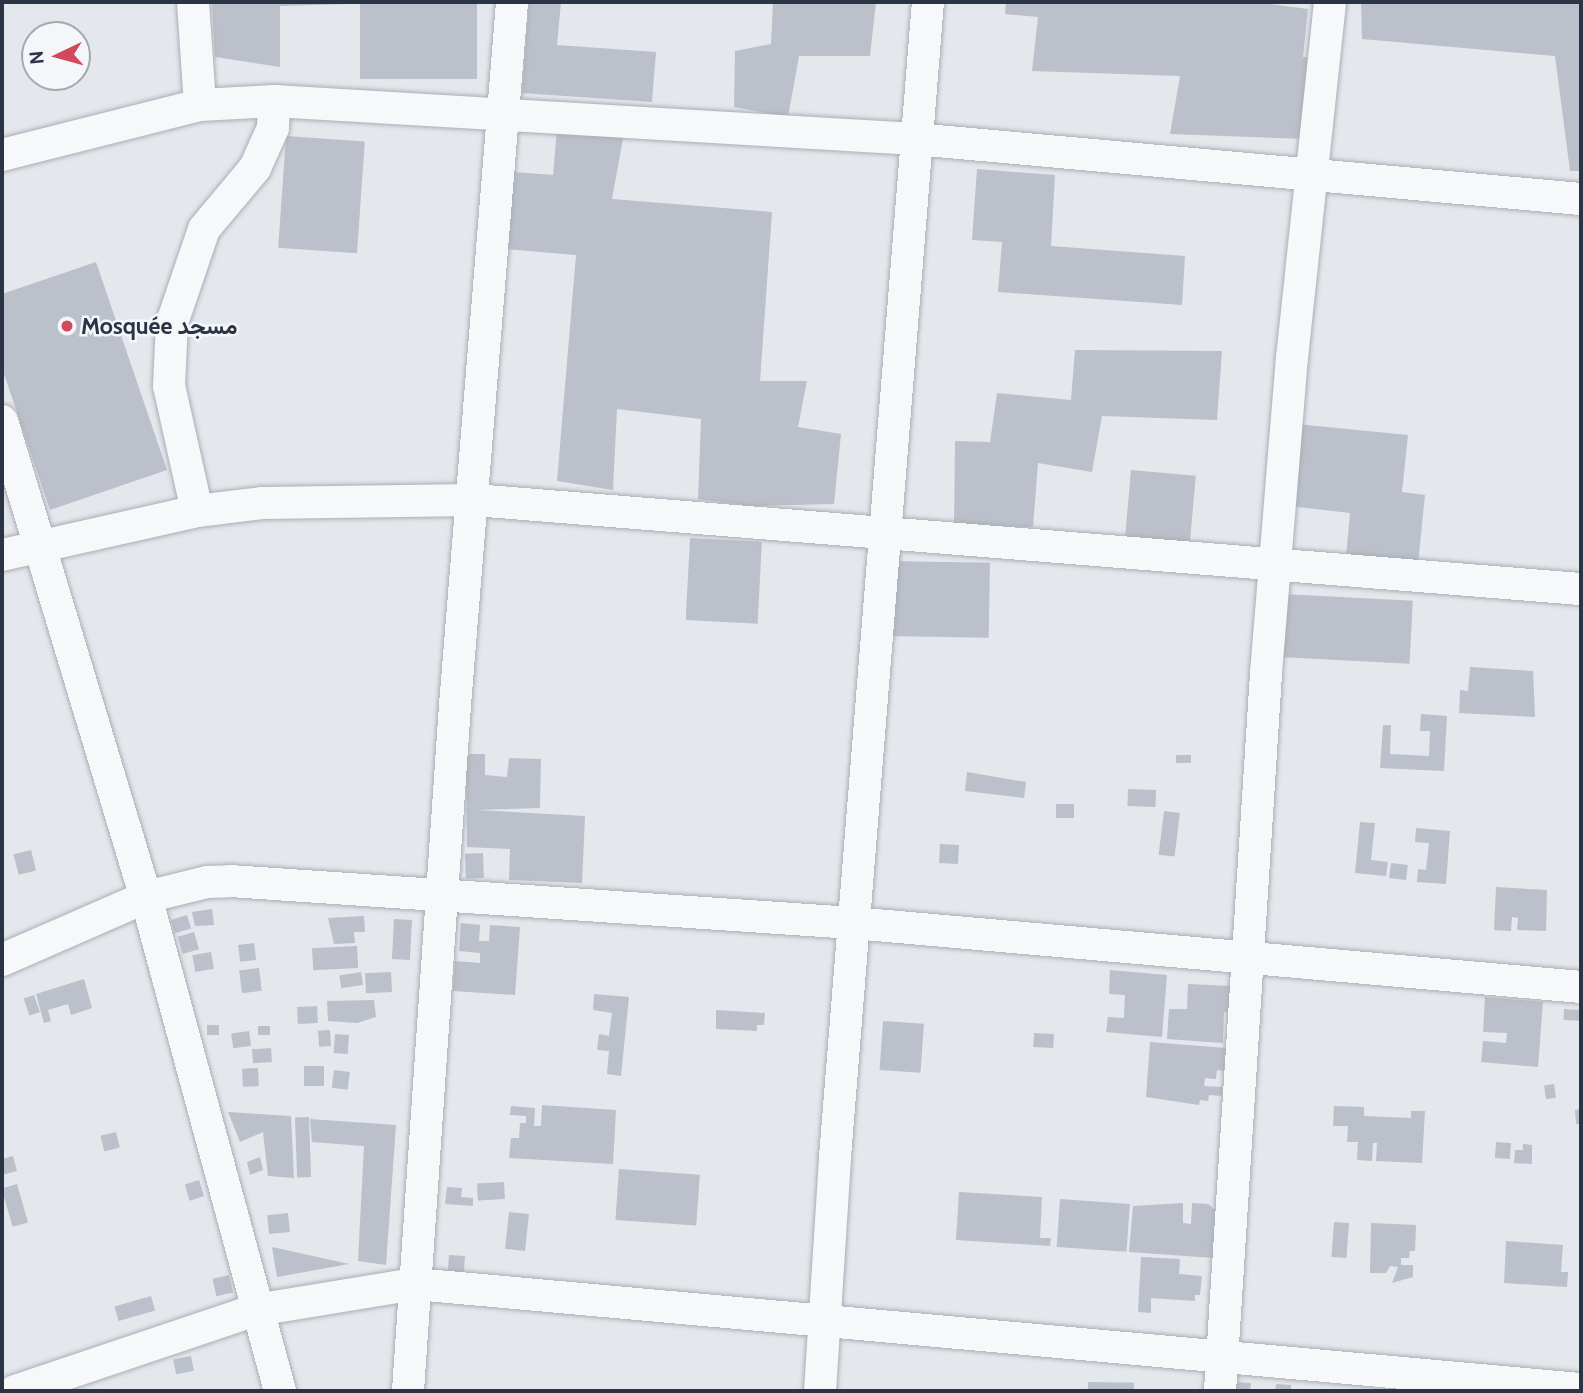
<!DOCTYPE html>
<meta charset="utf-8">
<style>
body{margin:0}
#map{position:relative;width:1583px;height:1393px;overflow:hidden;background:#e4e7ec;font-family:Cabin,Vazirmatn,sans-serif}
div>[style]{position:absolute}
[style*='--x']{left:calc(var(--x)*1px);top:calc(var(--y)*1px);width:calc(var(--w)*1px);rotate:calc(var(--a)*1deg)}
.building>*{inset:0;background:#bbc0ca;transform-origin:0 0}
.roads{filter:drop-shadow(0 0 2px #a9aeb7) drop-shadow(0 0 2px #a9aeb7)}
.street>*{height:32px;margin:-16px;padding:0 16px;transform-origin:16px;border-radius:16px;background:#f7f8fa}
.dots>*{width:19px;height:19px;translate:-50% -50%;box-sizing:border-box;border:4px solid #f4f6f9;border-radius:50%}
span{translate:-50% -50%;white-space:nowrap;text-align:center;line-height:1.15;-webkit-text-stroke:5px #f4f6f9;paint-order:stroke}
.poi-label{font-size:23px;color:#2b3445;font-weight:700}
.left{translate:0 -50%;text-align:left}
.frame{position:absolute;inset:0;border:4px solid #2b3445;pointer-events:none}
.north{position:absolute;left:21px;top:21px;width:70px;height:70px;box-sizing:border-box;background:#f4f6f9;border:2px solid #a4a8b1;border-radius:50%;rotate:265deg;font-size:19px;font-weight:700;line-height:28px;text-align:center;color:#2b3445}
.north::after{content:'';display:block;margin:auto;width:24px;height:32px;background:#d1495b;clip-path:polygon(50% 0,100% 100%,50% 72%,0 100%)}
</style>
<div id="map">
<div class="building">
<div style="clip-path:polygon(212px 2px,347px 2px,348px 4px,280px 6px,280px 67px,215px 57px)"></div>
<div style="left:360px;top:2px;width:117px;height:77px"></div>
<div style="clip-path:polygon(529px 2px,561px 2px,557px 45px,656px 52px,652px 102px,522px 93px)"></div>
<div style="clip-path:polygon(773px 2px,876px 2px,870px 56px,799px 56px,788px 117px,734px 107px,735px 51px,771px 44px)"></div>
<div style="clip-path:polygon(1006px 2px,1254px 2px,1308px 9px,1303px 57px,1323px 59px,1305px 139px,1170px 134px,1180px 76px,1032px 71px,1038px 17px,1005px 14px)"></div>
<div style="clip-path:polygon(1361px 2px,1581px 2px,1581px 171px,1570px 171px,1555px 56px,1362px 39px)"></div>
<div style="clip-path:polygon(557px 128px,624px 133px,612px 199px,772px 212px,760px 381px,807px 381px,798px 427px,841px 434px,834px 504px,752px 506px,698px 499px,701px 419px,617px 409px,613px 490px,557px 481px,576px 255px,494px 248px,500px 171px,553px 175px)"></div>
<div style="left:286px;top:136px;width:79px;height:112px;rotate:4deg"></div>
<div style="clip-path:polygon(977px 169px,1055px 175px,1051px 246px,1185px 256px,1182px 305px,998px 292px,1002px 242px,972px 240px)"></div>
<div style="clip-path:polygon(96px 262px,167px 470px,50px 510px,2px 368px,2px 294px)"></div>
<div style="clip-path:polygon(1075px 350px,1222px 351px,1217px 420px,1102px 416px,1092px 472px,1038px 463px,1033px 527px,954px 526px,955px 441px,990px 442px,997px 393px,1071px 400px)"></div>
<div style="clip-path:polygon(1297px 424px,1408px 435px,1402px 492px,1425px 495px,1418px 564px,1346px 557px,1350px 513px,1289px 506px)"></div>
<div style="left:1131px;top:470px;width:65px;height:70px;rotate:5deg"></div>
<div style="left:690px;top:538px;width:72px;height:82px;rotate:3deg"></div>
<div style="left:886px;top:561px;width:104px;height:75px;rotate:1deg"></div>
<div style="left:1282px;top:594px;width:131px;height:63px;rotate:3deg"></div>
<div style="clip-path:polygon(1470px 667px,1533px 671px,1535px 717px,1459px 713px,1460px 690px,1468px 691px)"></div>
<div style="clip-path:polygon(1421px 714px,1447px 716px,1444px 771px,1380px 768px,1383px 725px,1391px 725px,1390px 754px,1429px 756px,1430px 731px,1420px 731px)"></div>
<div style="clip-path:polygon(466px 754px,485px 754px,485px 775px,507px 777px,509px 758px,541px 759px,540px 808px,476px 810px,585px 816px,582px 883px,509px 880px,510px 849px,467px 847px)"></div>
<div style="left:1176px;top:755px;width:15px;height:8px"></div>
<div style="clip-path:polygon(967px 772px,1026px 782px,1024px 798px,965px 791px)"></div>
<div style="left:1128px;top:789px;width:28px;height:17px;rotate:2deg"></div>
<div style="left:1074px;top:804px;width:14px;height:18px;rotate:90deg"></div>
<div style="left:1164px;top:811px;width:16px;height:44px;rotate:7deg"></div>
<div style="clip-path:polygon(1360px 822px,1375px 823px,1371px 860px,1388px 862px,1386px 876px,1355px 873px)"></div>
<div style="clip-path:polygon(1416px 828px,1450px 831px,1446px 884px,1417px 882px,1418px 869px,1426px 870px,1429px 843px,1415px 842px)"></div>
<div style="left:940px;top:844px;width:19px;height:19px;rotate:3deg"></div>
<div style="left:31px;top:850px;width:21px;height:18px;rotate:76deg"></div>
<div style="left:483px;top:853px;width:25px;height:18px;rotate:88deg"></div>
<div style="left:1391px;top:863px;width:17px;height:15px;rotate:7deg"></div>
<div style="clip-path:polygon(1496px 887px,1547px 890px,1546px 931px,1517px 930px,1518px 918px,1512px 917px,1511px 931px,1494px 930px)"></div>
<div style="clip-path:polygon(212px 909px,214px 925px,195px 926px,192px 912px)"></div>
<div style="left:187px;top:915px;width:14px;height:17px;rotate:73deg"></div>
<div style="clip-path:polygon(364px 916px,365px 932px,354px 932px,355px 943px,334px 944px,328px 918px)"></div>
<div style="left:394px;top:919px;width:18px;height:40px;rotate:3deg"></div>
<div style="clip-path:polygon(461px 923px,480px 925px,479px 941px,489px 941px,490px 925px,520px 927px,515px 995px,453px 991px,455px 961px,480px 963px,480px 953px,459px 951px)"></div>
<div style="left:194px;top:932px;width:18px;height:17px;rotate:74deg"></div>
<div style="left:254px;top:943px;width:17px;height:16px;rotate:83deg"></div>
<div style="left:357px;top:946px;width:22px;height:45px;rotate:87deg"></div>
<div style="left:211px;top:952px;width:17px;height:19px;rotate:80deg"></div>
<div style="left:259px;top:968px;width:23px;height:20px;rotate:83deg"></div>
<div style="clip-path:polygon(1110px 970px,1167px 975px,1162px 1037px,1106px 1032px,1108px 1017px,1124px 1018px,1125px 995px,1109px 994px)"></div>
<div style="left:361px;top:972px;width:13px;height:22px;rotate:81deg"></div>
<div style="left:391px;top:972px;width:20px;height:26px;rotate:87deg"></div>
<div style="clip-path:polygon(84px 979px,92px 1008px,71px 1015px,68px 1004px,48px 1010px,51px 1021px,44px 1023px,36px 994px)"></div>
<div style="clip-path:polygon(1188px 984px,1233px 986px,1232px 1013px,1224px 1012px,1223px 1043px,1167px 1039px,1169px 1009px,1187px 1009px)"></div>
<div style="clip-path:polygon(594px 994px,629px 997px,621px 1076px,607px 1074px,609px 1051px,597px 1050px,599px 1034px,609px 1036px,612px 1013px,593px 1010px)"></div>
<div style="left:34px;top:995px;width:18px;height:11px;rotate:71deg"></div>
<div style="clip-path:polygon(1485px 997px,1543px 1002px,1538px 1067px,1481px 1062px,1483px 1041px,1506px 1043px,1507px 1033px,1483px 1032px)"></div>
<div style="clip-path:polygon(374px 1000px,376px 1017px,357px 1023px,328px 1021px,327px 1001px)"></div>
<div style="left:317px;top:1006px;width:17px;height:20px;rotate:87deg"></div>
<div style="left:1564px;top:1009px;width:17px;height:11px;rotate:3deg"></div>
<div style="clip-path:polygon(716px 1010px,765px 1013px,764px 1025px,757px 1025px,757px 1031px,716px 1029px)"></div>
<div style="left:883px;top:1021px;width:41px;height:49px;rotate:4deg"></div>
<div style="left:207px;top:1025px;width:12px;height:10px"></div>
<div style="left:270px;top:1026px;width:9px;height:12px;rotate:90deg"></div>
<div style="left:330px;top:1030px;width:16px;height:12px;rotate:86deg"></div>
<div style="left:249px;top:1031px;width:15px;height:18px;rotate:82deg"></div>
<div style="left:1034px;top:1033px;width:20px;height:14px;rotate:3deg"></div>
<div style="left:335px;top:1034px;width:14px;height:19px;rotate:4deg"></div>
<div style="clip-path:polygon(1150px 1042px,1226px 1048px,1224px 1071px,1217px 1070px,1216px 1079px,1205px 1078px,1204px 1086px,1223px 1087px,1222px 1096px,1209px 1095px,1208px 1101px,1200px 1100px,1199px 1105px,1146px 1097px)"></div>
<div style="left:271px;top:1048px;width:14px;height:19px;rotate:86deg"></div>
<div style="left:324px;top:1066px;width:20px;height:20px;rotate:90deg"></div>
<div style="left:258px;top:1068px;width:18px;height:16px;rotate:87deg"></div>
<div style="left:334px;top:1070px;width:16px;height:18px;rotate:7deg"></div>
<div style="left:1554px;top:1084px;width:14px;height:10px;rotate:82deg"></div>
<div style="clip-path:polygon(542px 1105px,616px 1110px,613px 1164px,509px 1158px,511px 1138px,519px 1138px,520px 1123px,526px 1123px,526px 1116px,510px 1115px,511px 1106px,535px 1108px,534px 1126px,541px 1126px)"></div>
<div style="clip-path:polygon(1334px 1106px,1364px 1107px,1364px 1116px,1411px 1118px,1411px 1111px,1425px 1111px,1422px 1163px,1376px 1161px,1377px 1143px,1373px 1143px,1372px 1161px,1357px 1160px,1358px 1142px,1347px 1142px,1348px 1126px,1333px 1126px)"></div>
<div style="clip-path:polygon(1581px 1109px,1581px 1124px,1576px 1124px,1575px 1110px)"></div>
<div style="clip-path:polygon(228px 1112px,291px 1116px,294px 1178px,268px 1176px,263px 1132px,240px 1142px)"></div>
<div style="left:309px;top:1117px;width:60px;height:14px;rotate:88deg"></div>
<div style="clip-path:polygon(310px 1119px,396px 1125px,386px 1265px,358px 1261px,364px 1146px,312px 1142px)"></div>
<div style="left:116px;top:1132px;width:16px;height:16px;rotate:76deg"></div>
<div style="left:1496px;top:1142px;width:15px;height:16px;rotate:4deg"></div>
<div style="clip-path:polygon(1523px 1144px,1532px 1145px,1532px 1164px,1514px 1163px,1515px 1150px,1523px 1150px)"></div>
<div style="clip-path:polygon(13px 1156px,17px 1171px,2px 1175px,2px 1159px)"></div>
<div style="clip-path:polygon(260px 1157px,263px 1170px,250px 1175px,247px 1162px)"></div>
<div style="left:619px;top:1169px;width:81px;height:51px;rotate:4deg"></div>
<div style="left:199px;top:1180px;width:17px;height:15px;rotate:73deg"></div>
<div style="left:504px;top:1182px;width:17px;height:27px;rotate:87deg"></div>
<div style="left:17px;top:1184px;width:40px;height:16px;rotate:74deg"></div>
<div style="clip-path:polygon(447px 1187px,462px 1188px,461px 1197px,473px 1198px,473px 1206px,445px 1204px)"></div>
<div style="clip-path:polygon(959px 1192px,1042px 1197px,1040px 1238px,1051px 1238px,1050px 1246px,956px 1240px)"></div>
<div style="left:1060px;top:1199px;width:70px;height:48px;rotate:4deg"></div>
<div style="clip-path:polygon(1183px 1203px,1183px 1223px,1191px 1224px,1192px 1203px,1208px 1204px,1218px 1212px,1214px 1258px,1129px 1252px,1133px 1206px)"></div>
<div style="left:509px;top:1212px;width:20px;height:37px;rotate:6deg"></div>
<div style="left:288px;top:1213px;width:19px;height:21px;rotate:84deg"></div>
<div style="left:1334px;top:1222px;width:15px;height:35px;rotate:4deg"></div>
<div style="clip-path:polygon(1371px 1223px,1416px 1225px,1415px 1251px,1410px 1251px,1409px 1258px,1401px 1258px,1401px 1265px,1413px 1265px,1413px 1277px,1392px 1283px,1398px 1267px,1390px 1266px,1386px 1273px,1370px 1273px)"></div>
<div style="clip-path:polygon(1506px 1241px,1563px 1245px,1561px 1272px,1568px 1272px,1567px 1287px,1504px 1283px)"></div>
<div style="clip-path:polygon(272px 1247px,349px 1264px,277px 1277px)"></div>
<div style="left:449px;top:1255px;width:16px;height:21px;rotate:4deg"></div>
<div style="clip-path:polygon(1141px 1257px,1180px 1259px,1179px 1274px,1202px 1276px,1200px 1295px,1195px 1295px,1195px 1301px,1151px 1298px,1151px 1313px,1138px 1312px)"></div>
<div style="left:229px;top:1275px;width:18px;height:17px;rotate:77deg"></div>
<div style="left:151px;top:1296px;width:15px;height:38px;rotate:74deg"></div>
<div style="left:191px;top:1356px;width:15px;height:18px;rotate:79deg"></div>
<div style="left:1088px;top:1382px;width:46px;height:9px;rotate:1deg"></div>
<div style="clip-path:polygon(1233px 1382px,1251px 1383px,1250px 1391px,1233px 1391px)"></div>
<div style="clip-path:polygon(1276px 1384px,1291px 1385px,1291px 1391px,1275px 1391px)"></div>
</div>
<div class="roads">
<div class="street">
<div style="--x:193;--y:2;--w:103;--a:86.1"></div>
<div style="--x:2;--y:155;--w:204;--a:-14.2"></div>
<div style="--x:200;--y:105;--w:74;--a:-3.1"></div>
<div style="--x:274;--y:101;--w:642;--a:3.39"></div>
<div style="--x:915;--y:139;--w:669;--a:5.15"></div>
<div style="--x:2;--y:421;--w:497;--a:73.2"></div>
<div style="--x:146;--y:897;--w:512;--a:74.82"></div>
<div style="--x:197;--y:511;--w:128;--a:-102.6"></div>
<div style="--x:169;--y:386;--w:63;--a:-87.3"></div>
<div style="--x:172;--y:323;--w:99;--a:-71.2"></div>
<div style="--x:204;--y:229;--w:80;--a:-50.1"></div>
<div style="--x:255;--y:168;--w:44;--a:-65.8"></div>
<div style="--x:273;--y:128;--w:27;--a:-88"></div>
<div style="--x:2;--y:555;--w:200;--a:-12.7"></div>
<div style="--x:197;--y:511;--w:65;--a:-7"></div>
<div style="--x:262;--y:503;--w:212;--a:-0.8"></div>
<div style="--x:474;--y:500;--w:1111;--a:4.6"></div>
<div style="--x:2;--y:960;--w:157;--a:-23.6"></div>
<div style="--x:146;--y:897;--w:63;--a:-13.8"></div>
<div style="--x:207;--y:882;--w:23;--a:-2"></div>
<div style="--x:230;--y:881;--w:624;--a:3.86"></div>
<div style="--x:853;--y:923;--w:731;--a:5.02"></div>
<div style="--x:15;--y:1391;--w:254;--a:-18.6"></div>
<div style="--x:256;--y:1310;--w:161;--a:-9.3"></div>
<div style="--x:415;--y:1284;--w:1171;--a:5.15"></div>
<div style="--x:408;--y:1391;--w:688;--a:-86.08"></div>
<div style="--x:455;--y:705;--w:705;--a:-85.36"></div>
<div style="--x:820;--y:1391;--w:234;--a:-86.3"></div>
<div style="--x:835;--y:1157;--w:1159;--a:-85.4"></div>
<div style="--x:1220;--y:1391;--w:719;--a:-86.33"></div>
<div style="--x:1266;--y:673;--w:316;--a:-85.3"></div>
<div style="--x:1292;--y:358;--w:358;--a:-83.9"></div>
</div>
</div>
<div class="dots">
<div style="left:67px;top:326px;background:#d1495b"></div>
</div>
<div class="poi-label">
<span class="left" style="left:81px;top:326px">Mosquée مسجد</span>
</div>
<div class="frame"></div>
<div class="north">N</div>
</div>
